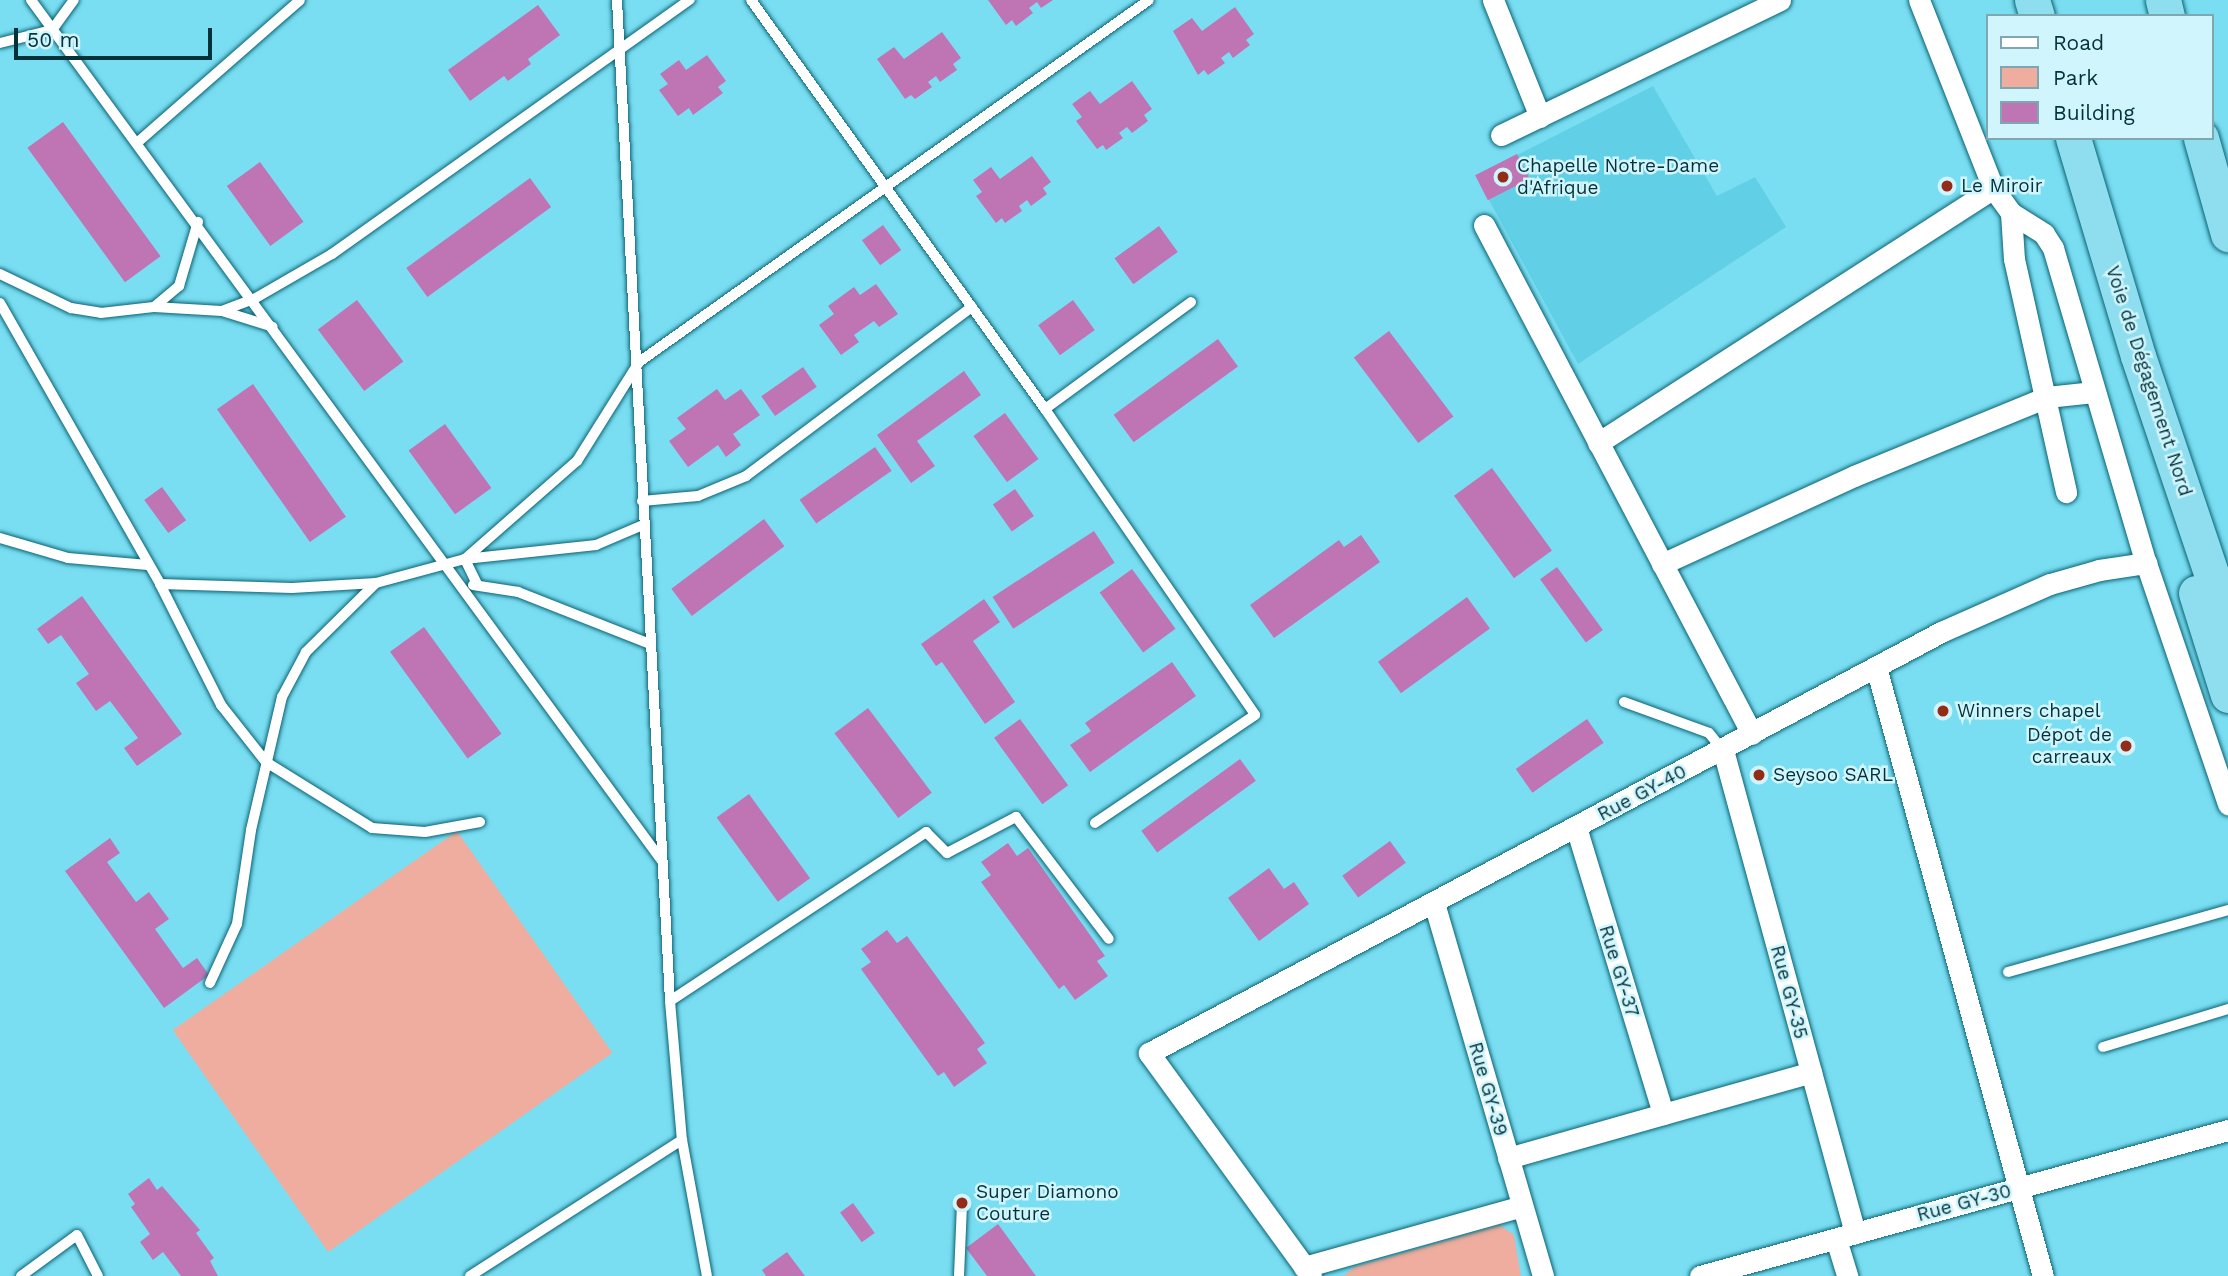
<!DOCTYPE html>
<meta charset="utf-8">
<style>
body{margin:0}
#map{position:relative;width:2228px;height:1276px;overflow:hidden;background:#7adef3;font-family:"Work Sans",sans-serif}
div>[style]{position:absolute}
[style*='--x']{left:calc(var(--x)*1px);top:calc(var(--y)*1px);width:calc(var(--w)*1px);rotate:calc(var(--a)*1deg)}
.built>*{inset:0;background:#61d0e7}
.green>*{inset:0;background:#eead9e;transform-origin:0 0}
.building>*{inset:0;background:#bf75b4;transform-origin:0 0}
.roads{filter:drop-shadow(0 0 2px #0a6473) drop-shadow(0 0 2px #0a6473)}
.service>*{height:10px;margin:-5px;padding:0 5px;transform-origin:5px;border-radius:5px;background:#fff}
.minor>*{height:21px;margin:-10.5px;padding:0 10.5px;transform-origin:10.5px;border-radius:10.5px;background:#fff}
.trunk>*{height:35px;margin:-17.5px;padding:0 17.5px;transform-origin:17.5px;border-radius:17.5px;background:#8fdeef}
.dots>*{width:19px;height:19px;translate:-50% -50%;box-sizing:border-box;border:4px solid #d1f5fd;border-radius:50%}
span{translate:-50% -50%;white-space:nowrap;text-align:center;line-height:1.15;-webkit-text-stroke:5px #d1f5fd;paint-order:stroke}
.poi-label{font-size:19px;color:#03323b}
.left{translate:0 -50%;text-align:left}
.right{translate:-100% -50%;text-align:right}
.street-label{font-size:19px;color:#03323b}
.legend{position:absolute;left:1986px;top:14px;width:228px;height:126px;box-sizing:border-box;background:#d1f5fd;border:2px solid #7fa7af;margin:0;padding:9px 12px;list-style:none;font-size:21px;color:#03323b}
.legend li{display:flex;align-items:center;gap:14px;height:35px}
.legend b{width:35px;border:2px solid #7fa7af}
.scale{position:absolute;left:14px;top:28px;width:198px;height:32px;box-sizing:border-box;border:4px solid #03323b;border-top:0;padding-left:9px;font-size:21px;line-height:24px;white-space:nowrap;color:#03323b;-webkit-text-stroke:5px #d1f5fd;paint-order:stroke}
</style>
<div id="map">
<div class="built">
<div style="clip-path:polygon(1653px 86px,1717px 196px,1755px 177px,1786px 227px,1578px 364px,1476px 176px)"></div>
</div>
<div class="green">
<div style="left:457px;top:831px;width:271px;height:347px;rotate:55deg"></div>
<div style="clip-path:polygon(1500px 1225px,1514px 1235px,1521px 1276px,1344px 1276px,1354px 1267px)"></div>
</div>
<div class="building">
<div style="clip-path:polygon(988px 0,1053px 0,1041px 8px,1037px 2px,1029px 8px,1033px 13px,1016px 26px,1012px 20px,1006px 25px)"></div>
<div style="clip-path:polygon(538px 5px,560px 35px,528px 59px,531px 64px,508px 81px,504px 76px,470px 101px,448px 70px)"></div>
<div style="clip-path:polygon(1235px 7px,1254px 34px,1246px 40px,1250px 45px,1233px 58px,1229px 52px,1221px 58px,1225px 63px,1208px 75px,1204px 70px,1198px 75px,1173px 31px,1192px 18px,1202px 31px)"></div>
<div style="clip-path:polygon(942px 32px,961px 58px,953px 64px,957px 70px,940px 82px,936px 76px,928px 82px,932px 87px,915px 99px,911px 95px,905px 99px,877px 59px,894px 47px,904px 59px)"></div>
<div style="clip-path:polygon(707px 55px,726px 81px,718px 87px,723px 93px,693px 115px,689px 108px,678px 116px,659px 90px,668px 84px,660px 74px,679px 60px,686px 70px)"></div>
<div style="clip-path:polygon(1132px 81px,1152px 109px,1144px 115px,1148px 121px,1132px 133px,1127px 127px,1119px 133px,1123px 138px,1106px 150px,1103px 145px,1097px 149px,1076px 121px,1082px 117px,1072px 104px,1090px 91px,1100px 104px)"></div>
<div style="left:63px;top:122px;width:166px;height:44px;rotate:54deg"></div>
<div style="left:1517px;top:154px;width:28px;height:47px;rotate:63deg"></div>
<div style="clip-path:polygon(1032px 156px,1051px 182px,1043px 188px,1047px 194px,1031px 206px,1027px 200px,1019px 206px,1022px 211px,1005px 223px,1002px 218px,996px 223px,976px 196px,982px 192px,973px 180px,991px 167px,1000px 179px)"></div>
<div style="left:260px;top:162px;width:74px;height:41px;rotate:54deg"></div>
<div style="left:530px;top:178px;width:36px;height:153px;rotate:54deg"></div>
<div style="left:883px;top:225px;width:31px;height:26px;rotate:54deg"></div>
<div style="left:1159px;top:226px;width:32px;height:55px;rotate:54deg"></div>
<div style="clip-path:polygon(876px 284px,898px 314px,879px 327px,874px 321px,854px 335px,859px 342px,841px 355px,819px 325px,834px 314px,828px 306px,854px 287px,860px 295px)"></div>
<div style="left:357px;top:300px;width:77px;height:49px;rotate:53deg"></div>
<div style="left:1073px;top:300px;width:37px;height:43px;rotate:54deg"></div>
<div style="left:1389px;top:331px;width:107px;height:44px;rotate:53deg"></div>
<div style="left:1218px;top:339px;width:34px;height:129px;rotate:54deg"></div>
<div style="left:803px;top:367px;width:24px;height:51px;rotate:55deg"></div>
<div style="clip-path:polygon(964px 371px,981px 395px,917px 441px,935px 466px,911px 483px,877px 435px)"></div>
<div style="left:253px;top:384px;width:162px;height:44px;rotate:55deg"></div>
<div style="clip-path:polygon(717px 389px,725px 400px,741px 389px,760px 415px,733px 434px,741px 445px,726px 457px,718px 445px,688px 467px,669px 441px,686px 429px,677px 418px)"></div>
<div style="left:1005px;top:413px;width:57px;height:39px;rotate:54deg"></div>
<div style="left:445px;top:424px;width:79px;height:45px;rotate:54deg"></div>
<div style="left:875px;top:447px;width:29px;height:92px;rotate:55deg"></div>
<div style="left:1492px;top:468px;width:102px;height:47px;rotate:54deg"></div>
<div style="left:162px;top:487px;width:41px;height:22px;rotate:54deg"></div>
<div style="left:1015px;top:489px;width:33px;height:27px;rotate:55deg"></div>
<div style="left:764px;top:519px;width:34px;height:116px;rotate:53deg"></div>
<div style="left:1094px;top:531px;width:38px;height:121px;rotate:57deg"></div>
<div style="clip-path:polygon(1361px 535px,1380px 562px,1274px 638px,1250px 605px,1339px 540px,1344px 547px)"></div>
<div style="left:1557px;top:567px;width:78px;height:21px;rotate:54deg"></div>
<div style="left:1132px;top:569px;width:74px;height:40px;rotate:54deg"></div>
<div style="clip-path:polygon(82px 596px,182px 734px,137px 766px,124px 748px,138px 738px,110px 701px,96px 711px,76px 683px,89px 674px,61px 635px,48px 644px,37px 629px)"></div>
<div style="left:1467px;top:597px;width:39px;height:110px;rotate:54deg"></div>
<div style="clip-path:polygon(984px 599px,1000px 622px,973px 641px,1015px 702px,985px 724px,942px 662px,936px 666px,921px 644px)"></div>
<div style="left:424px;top:627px;width:132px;height:42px;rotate:54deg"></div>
<div style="clip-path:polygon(1172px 662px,1196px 696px,1090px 772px,1070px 745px,1091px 731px,1085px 723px)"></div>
<div style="left:868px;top:708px;width:106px;height:42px;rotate:53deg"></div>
<div style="left:1020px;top:719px;width:82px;height:32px;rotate:54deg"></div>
<div style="left:1587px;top:719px;width:29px;height:87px;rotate:55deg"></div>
<div style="left:1240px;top:759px;width:27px;height:122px;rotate:54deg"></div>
<div style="left:749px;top:794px;width:104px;height:40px;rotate:54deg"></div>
<div style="clip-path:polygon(110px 838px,120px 853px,107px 862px,136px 902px,149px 892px,169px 919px,155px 929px,183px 968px,197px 958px,209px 975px,164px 1008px,65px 871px)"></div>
<div style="left:1390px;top:841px;width:27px;height:59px;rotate:54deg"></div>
<div style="clip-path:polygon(1008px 843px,1017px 856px,1028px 848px,1105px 956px,1097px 961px,1108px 976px,1075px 1000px,1064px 985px,1059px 989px,981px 882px,991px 875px,981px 862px)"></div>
<div style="clip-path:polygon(1269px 868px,1284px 889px,1294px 882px,1309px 904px,1259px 941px,1228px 898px)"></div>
<div style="clip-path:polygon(887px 930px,897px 943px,907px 936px,985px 1043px,977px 1049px,987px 1063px,954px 1087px,944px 1072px,938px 1076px,861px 969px,871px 962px,861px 949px)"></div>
<div style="clip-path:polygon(149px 1178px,157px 1190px,162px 1186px,200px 1230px,196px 1233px,214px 1258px,210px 1261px,218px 1276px,181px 1276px,163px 1252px,153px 1260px,140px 1242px,150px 1234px,131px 1207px,135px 1204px,128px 1194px)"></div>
<div style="left:853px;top:1203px;width:37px;height:16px;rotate:54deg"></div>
<div style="clip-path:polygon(998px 1224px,1036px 1276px,987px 1276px,966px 1248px)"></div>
<div style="clip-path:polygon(787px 1252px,805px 1276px,766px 1276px,762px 1270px)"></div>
</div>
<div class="roads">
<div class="service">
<div style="--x:31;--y:0;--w:1067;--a:53.76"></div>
<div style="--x:617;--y:0;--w:1002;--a:86.97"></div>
<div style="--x:670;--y:1001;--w:140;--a:85.1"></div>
<div style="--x:682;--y:1140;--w:138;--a:79.6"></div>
<div style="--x:751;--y:0;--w:504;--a:54.29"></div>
<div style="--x:1045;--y:409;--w:371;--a:55.5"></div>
<div style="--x:1255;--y:715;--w:193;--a:146"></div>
<div style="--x:0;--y:43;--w:54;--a:-14"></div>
<div style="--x:52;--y:30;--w:37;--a:-54"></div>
<div style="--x:138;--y:142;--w:215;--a:-41.2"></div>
<div style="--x:0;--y:274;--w:79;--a:25.6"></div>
<div style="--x:71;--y:308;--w:30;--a:9"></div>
<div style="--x:101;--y:313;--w:53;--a:-6.5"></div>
<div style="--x:154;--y:307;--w:68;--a:3.4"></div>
<div style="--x:222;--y:311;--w:53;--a:17.4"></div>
<div style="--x:0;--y:303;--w:323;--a:60.3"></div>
<div style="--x:160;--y:584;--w:136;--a:63.2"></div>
<div style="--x:221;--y:705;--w:73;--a:51.7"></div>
<div style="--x:266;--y:762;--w:125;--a:31.9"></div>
<div style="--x:372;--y:828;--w:53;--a:4.3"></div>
<div style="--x:425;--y:832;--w:56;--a:-10.3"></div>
<div style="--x:154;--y:307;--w:33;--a:-40"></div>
<div style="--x:179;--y:286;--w:67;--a:-73.5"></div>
<div style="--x:222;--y:311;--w:34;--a:-21"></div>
<div style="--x:254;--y:299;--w:90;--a:-30"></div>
<div style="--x:332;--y:254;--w:439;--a:-35.4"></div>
<div style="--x:1045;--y:409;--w:181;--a:-36.2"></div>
<div style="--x:642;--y:501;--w:56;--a:-5.1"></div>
<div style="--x:698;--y:496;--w:52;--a:-22.6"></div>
<div style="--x:746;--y:476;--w:282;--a:-36.8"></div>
<div style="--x:0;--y:538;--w:71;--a:16.4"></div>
<div style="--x:68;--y:558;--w:80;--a:5"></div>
<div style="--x:160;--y:584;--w:132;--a:1.7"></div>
<div style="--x:292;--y:588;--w:84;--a:-3.4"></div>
<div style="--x:376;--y:583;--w:92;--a:-15.1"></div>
<div style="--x:465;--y:559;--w:132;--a:-6.1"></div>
<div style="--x:596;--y:545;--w:51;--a:-23.1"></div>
<div style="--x:477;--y:584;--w:28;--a:-116"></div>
<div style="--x:465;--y:559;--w:149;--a:-41.2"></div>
<div style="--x:577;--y:461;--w:117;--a:-57.9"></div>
<div style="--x:639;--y:362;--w:625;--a:-35.37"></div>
<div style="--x:473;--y:585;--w:46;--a:8.8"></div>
<div style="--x:518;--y:592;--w:142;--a:21.5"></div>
<div style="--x:1624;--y:702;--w:90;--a:20"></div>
<div style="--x:1709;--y:733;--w:22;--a:51"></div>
<div style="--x:2008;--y:972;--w:229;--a:-15.7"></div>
<div style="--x:210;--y:983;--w:65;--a:-65.4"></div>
<div style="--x:237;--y:924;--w:95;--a:-81.5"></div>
<div style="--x:251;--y:830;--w:137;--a:-76.9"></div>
<div style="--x:282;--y:697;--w:51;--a:-61.9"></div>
<div style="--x:306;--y:652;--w:98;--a:-44.6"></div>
<div style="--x:670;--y:1001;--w:307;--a:-33.4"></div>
<div style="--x:926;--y:832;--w:30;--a:45"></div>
<div style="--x:947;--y:853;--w:78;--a:-27.6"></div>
<div style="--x:1016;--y:817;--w:153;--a:52.7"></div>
<div style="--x:2103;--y:1047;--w:131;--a:-16.9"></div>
<div style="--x:21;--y:1276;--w:69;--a:-36.2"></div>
<div style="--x:77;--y:1235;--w:46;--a:62.9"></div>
<div style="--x:470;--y:1276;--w:252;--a:-32.7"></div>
<div style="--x:959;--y:1276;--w:73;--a:-87.6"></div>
</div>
<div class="minor">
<div style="--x:1493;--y:0;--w:126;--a:68.1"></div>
<div style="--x:1919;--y:0;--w:202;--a:68.5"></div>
<div style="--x:1993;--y:188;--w:31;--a:54"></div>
<div style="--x:2011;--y:213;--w:39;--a:32"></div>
<div style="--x:2044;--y:234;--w:17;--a:57"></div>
<div style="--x:2053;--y:248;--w:328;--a:73.6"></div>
<div style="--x:2146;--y:563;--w:255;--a:71.2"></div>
<div style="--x:1501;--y:135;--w:310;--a:-25.8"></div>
<div style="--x:2011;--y:213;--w:46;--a:86.3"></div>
<div style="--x:2014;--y:259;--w:239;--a:77.4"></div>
<div style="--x:1484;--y:225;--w:575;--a:62.23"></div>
<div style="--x:1598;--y:443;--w:470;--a:-32.8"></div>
<div style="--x:1662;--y:564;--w:211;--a:-24.6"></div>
<div style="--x:1854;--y:476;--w:209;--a:-22.3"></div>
<div style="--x:2047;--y:397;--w:47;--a:-6.1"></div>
<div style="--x:1876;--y:667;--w:631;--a:74.67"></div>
<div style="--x:1723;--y:750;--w:501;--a:74.71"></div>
<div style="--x:1576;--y:827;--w:300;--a:73.1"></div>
<div style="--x:1434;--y:903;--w:389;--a:73.7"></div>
<div style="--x:1508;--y:1158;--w:315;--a:-15.8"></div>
<div style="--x:1836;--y:1239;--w:39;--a:73"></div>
<div style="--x:1304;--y:1267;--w:226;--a:-15.6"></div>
<div style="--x:1311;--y:1276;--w:276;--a:-126"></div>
<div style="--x:1149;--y:1053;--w:897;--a:-27.99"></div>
<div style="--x:1941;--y:632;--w:119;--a:-23.8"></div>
<div style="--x:2050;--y:584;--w:51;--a:-15.9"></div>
<div style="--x:2099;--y:570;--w:48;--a:-8.5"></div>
<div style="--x:1700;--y:1276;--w:548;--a:-15.46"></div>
</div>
<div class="trunk">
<div style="--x:2032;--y:0;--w:17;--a:73"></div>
<div style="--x:2163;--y:0;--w:16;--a:76"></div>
<div style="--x:2073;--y:138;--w:227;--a:73.4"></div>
<div style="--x:2138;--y:356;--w:282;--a:71.4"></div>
<div style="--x:2201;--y:138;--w:100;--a:74.3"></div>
<div style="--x:2196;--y:593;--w:107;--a:72.6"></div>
</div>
</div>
<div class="dots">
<div style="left:1503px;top:177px;background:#942b17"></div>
<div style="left:1947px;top:186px;background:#942b17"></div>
<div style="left:1943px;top:711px;background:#942b17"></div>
<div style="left:2126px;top:746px;background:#942b17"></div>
<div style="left:1759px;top:775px;background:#942b17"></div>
<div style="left:962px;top:1203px;background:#942b17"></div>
</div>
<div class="poi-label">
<span class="left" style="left:1517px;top:177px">Chapelle Notre-Dame<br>d'Afrique</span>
<span class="left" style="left:1961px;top:186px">Le Miroir</span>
<span class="left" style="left:1957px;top:711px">Winners chapel</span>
<span class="right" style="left:2112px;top:746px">Dépot de<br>carreaux</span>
<span class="left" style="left:1773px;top:775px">Seysoo SARL</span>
<span class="left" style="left:976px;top:1203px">Super Diamono<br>Couture</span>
</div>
<div class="street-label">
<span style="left:2149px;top:381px;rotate:72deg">Voie de Dégagement Nord</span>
<span style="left:1642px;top:793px;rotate:-28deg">Rue GY-40</span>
<span style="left:1619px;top:971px;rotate:73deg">Rue GY-37</span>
<span style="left:1789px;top:992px;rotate:75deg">Rue GY-35</span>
<span style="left:1488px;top:1089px;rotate:74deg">Rue GY-39</span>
<span style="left:1964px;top:1203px;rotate:-15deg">Rue GY-30</span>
</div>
<ul class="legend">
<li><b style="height:9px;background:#fff"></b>Road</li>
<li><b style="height:19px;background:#eead9e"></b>Park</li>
<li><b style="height:19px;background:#bf75b4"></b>Building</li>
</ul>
<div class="scale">50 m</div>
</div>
